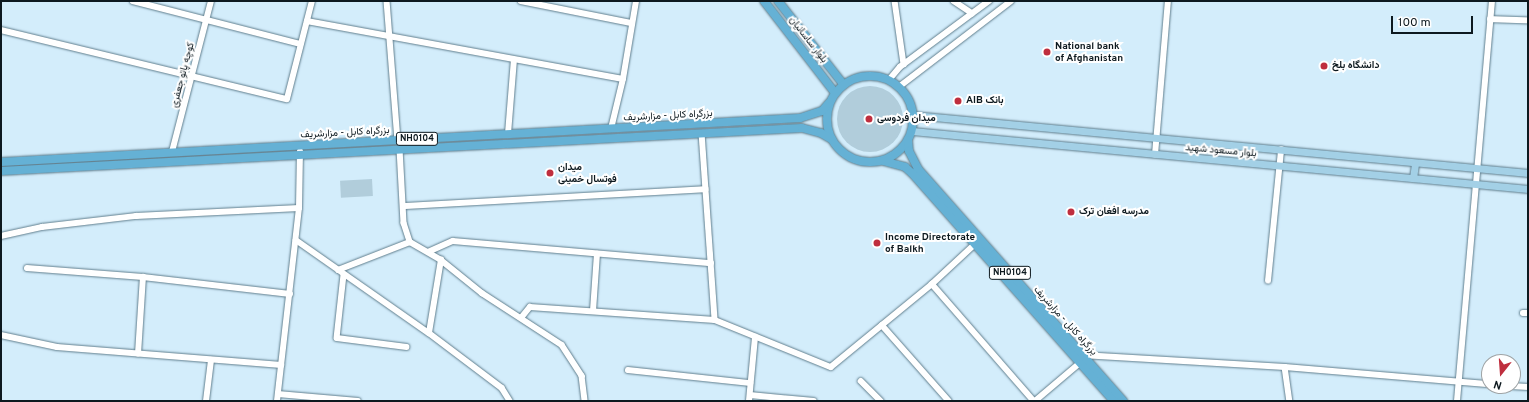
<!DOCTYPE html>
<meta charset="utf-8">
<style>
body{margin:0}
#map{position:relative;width:1529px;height:402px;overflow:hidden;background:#d3edfb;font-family:Overpass,Vazirmatn,sans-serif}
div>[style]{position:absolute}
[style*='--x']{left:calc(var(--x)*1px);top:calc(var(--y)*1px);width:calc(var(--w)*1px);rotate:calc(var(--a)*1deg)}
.green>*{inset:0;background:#b1cddb;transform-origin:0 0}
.round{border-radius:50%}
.roads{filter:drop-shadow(0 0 1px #607e8d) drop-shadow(0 0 1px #607e8d)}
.minor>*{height:5.5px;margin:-2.75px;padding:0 2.75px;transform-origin:2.75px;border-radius:2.75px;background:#fff}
.major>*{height:7px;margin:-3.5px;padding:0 3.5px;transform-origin:3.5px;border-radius:3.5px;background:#a3d0e6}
.highway>*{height:8px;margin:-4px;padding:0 4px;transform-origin:4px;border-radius:4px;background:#65b1d5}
.highway>.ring{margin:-4px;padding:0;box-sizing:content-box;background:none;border:8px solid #65b1d5;border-radius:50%}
.dots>*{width:11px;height:11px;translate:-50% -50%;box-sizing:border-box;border:2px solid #fff;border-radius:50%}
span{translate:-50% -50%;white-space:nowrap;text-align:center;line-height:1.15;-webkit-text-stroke:4px #fff;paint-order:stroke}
.shield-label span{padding:1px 3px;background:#fff;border:1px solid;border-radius:3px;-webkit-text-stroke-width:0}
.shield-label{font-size:9px;color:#0d191f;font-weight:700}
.street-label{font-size:10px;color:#0d191f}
.poi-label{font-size:10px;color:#0d191f;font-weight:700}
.left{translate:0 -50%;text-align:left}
.frame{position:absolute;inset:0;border:2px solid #0d191f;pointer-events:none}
.north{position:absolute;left:1481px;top:354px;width:40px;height:40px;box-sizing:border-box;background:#fff;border:1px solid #9ea3a5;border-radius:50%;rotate:197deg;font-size:11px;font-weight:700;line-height:16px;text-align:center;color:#0d191f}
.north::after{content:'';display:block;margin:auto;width:14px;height:18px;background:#bf2e3e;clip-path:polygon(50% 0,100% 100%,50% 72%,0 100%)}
.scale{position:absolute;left:1391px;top:16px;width:82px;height:18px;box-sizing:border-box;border:2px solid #0d191f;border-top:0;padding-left:5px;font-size:12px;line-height:14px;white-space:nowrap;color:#0d191f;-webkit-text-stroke:3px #fff;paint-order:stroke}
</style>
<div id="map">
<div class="green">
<div class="round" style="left:837px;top:86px;width:66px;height:66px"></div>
<div style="left:372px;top:179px;width:17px;height:32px;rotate:87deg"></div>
</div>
<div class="roads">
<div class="minor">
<div style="--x:133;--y:1;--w:173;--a:14.4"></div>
<div style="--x:387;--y:1;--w:139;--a:85.5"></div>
<div style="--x:521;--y:1;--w:112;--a:11.3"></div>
<div style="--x:895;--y:1;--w:64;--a:81.9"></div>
<div style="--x:954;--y:1;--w:22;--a:34"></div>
<div style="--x:1490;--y:19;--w:38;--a:2"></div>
<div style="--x:307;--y:21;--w:321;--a:10.4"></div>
<div style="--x:1;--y:30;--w:294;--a:13.6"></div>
<div style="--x:287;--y:99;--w:101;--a:-75.7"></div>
<div style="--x:889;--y:80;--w:17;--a:-50"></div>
<div style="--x:900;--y:67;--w:111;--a:-36.6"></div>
<div style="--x:899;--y:87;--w:141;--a:-37.5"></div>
<div style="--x:611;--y:129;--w:51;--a:-76.5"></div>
<div style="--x:623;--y:79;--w:79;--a:-80.5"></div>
<div style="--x:702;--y:133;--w:187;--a:86"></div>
<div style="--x:508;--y:134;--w:74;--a:-85.4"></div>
<div style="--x:400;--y:149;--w:74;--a:86.9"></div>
<div style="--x:404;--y:223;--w:20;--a:72"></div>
<div style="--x:410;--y:242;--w:36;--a:30"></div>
<div style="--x:441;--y:260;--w:53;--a:38.8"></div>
<div style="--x:482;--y:293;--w:95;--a:33"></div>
<div style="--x:562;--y:345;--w:37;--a:57"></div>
<div style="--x:582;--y:376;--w:25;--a:83"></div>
<div style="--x:172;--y:152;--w:156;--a:-75.5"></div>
<div style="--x:1155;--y:155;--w:155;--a:-85.2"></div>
<div style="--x:404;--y:206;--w:302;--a:-3.2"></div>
<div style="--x:1;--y:236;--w:42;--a:-12.4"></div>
<div style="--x:42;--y:227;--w:95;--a:-6.7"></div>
<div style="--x:136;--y:216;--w:163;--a:-2.8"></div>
<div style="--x:296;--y:240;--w:162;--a:35"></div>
<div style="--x:429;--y:333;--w:91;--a:37"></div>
<div style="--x:502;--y:388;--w:15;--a:58"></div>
<div style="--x:428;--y:252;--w:27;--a:-24"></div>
<div style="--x:453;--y:241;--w:259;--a:4.9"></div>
<div style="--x:27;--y:268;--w:116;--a:4.4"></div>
<div style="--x:143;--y:277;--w:148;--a:6.6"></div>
<div style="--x:338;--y:270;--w:77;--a:-21.3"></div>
<div style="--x:344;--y:275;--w:63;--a:96.3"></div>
<div style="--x:337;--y:338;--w:70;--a:7.4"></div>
<div style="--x:1268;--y:281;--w:132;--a:-84.3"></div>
<div style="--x:932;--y:284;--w:155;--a:48.9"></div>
<div style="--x:593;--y:311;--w:57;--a:-86"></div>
<div style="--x:1523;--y:313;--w:5;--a:0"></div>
<div style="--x:521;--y:318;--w:14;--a:-51"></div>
<div style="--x:530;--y:307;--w:185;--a:4"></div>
<div style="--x:715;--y:320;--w:125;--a:22.1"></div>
<div style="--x:831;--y:367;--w:131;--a:-39.4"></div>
<div style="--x:932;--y:284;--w:59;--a:-42.9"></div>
<div style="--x:882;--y:325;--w:101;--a:48.6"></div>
<div style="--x:429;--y:333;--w:74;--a:-80.7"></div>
<div style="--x:1;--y:335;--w:57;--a:12.1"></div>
<div style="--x:57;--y:347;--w:225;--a:4.6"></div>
<div style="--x:138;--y:354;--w:77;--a:-86.3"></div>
<div style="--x:1082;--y:355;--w:203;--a:3.4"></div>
<div style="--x:1285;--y:367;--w:205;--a:4.8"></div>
<div style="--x:1285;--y:367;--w:34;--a:82"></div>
<div style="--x:628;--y:370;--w:123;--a:6.1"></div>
<div style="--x:861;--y:381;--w:28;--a:45"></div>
<div style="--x:1511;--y:386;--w:17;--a:3"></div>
<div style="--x:278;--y:394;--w:80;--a:5"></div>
<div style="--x:750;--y:395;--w:64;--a:5.4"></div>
<div style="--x:206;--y:401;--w:41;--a:-83"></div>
<div style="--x:277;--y:401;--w:194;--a:-83.5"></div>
<div style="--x:299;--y:208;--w:56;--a:-89"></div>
<div style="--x:749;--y:401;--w:64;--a:-84.6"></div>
<div style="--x:1035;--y:401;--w:59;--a:-40.2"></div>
<div style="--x:1457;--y:401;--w:402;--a:-85"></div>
</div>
<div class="major">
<div style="--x:913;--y:115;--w:618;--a:5.39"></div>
<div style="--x:912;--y:131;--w:619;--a:5.38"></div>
<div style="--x:1413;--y:178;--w:15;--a:-82"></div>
</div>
<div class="highway">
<div style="--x:764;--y:1;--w:116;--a:52.3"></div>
<div style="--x:778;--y:1;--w:105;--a:51.9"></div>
<div class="ring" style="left:827px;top:76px;width:78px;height:78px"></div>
<div style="--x:908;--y:140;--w:11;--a:85"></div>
<div style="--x:909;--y:151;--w:20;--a:63"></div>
<div style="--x:918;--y:169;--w:310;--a:48.5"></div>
<div style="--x:883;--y:161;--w:23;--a:15"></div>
<div style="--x:905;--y:167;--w:9;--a:41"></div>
<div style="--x:912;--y:173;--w:305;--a:48.5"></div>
<div style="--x:1;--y:162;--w:800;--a:-3.15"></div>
<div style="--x:800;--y:118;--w:23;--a:-18"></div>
<div style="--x:822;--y:111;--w:11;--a:-49"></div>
<div style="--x:1;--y:171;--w:802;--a:-3.07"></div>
<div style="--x:802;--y:128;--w:20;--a:15"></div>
<div style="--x:821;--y:133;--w:12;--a:31"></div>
</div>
</div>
<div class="dots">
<div style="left:1047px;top:52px;background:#bf2e3e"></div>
<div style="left:1324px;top:66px;background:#bf2e3e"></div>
<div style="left:958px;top:101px;background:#bf2e3e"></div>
<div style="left:869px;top:119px;background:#bf2e3e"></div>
<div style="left:550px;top:173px;background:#bf2e3e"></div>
<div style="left:1071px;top:212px;background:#bf2e3e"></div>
<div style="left:877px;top:243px;background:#bf2e3e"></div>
</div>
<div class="shield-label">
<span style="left:417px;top:139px">NH0104</span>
<span style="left:1010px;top:273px">NH0104</span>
</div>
<div class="street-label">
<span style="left:808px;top:40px;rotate:52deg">بلوار ساسانیان</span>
<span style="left:183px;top:75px;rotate:-75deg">کوچه پاتو جعفری</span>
<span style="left:668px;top:116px;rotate:-3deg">بزرگراه کابل - مزارشریف</span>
<span style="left:345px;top:133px;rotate:-3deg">بزرگراه کابل - مزارشریف</span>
<span style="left:1221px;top:151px;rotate:5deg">بلوار مسعود شهید</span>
<span style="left:1065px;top:321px;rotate:48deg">بزرگراه کابل - مزارشریف</span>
</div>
<div class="poi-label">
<span class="left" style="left:1055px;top:52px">National bank<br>of Afghanistan</span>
<span class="left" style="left:1332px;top:66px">دانشگاه بلخ</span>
<span class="left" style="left:966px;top:101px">AIB بانک</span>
<span class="left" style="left:877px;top:119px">میدان فردوسی</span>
<span class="left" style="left:558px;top:173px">میدان<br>فوتسال خمینی</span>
<span class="left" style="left:1079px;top:212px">مدرسه افغان ترک</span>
<span class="left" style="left:885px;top:243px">Income Directorate<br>of Balkh</span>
</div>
<div class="frame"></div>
<div class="north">N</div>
<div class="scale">100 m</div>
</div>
